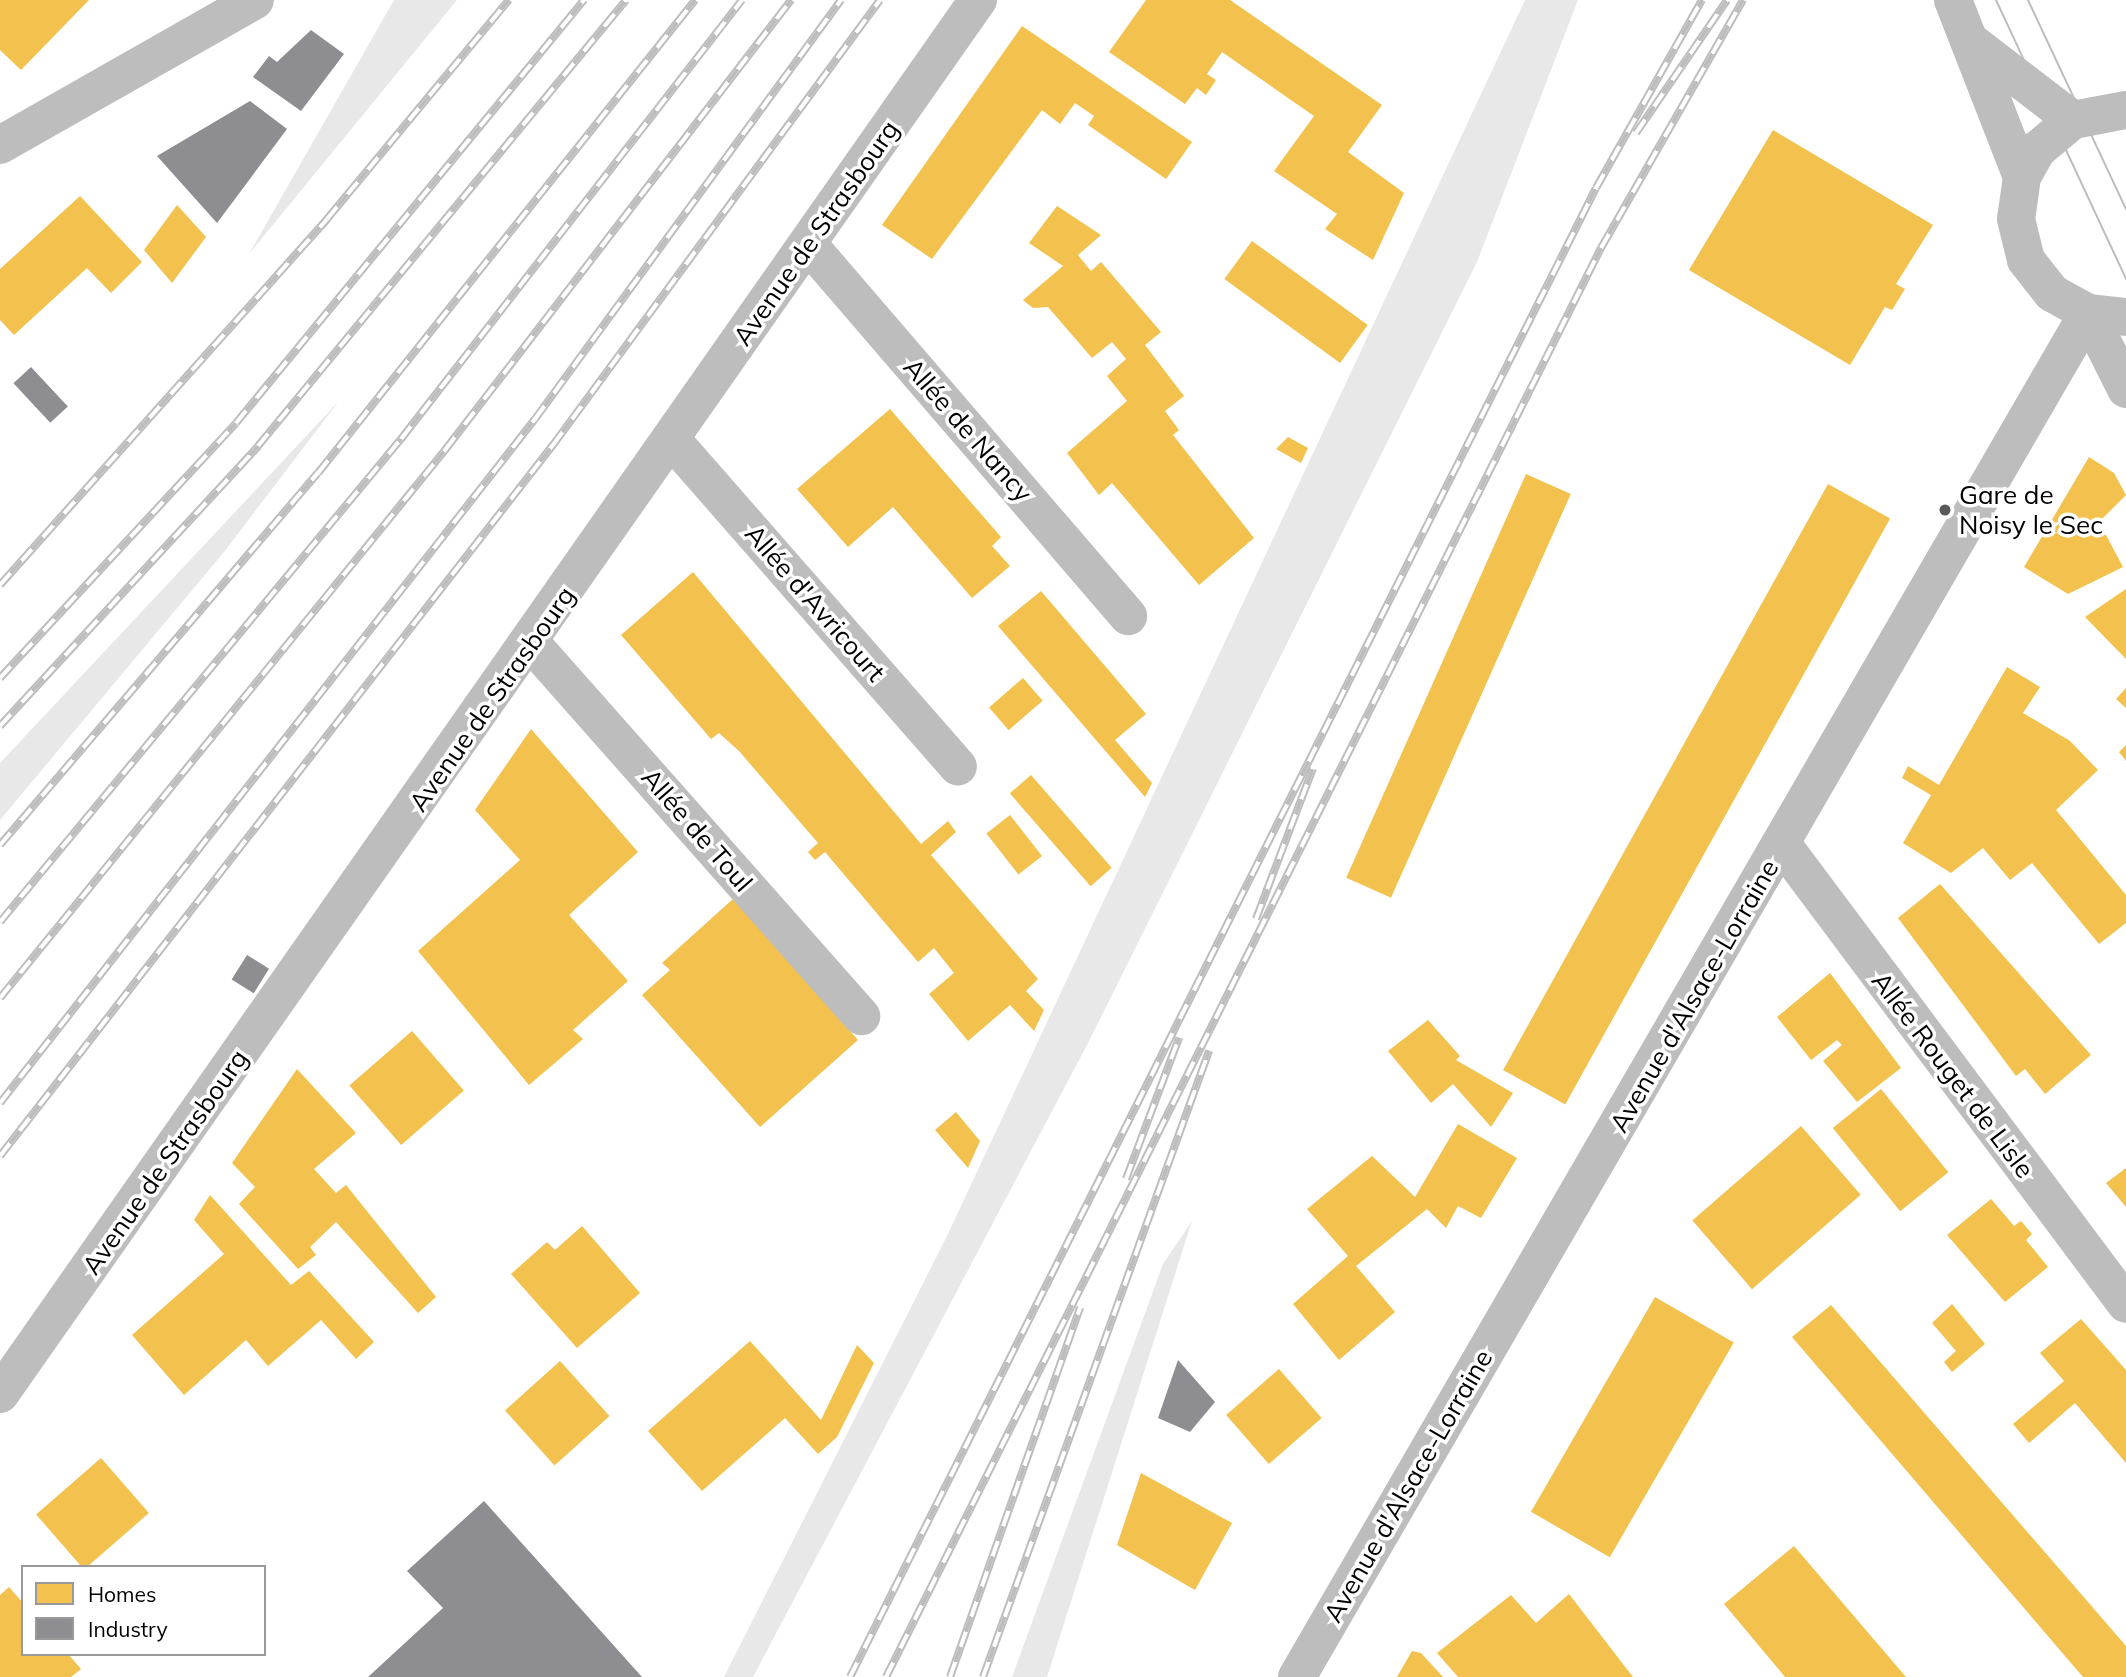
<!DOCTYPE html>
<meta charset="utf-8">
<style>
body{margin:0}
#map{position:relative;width:2126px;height:1677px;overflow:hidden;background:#fff;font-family:Mulish,sans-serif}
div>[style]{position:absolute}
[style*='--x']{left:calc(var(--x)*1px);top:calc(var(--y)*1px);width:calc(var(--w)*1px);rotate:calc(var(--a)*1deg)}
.green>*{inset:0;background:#e8e8e8}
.homes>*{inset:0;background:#f2c14e;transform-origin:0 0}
.industry>*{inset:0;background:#8d8d92;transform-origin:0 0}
.minor>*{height:38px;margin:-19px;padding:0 19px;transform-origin:19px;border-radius:19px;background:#bdbdbd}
.tram>*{height:2px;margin:-1px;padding:0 1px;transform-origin:1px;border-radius:1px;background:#bdbdbd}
.rail>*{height:8px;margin-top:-4px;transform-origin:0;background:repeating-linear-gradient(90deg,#fff 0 16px,#bdbdbd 0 32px);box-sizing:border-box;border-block:2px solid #bdbdbd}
.dots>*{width:19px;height:19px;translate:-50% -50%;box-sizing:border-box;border:4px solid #fff;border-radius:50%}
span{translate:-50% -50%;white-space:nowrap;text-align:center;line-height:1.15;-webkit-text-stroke:7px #fff;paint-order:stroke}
.street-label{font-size:26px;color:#000}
.poi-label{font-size:26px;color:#000}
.left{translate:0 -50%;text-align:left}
.legend{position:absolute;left:21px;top:1565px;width:245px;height:91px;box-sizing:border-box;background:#fff;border:2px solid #999;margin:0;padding:9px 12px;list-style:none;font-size:21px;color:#000}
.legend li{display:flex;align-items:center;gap:14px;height:35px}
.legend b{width:35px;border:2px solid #999}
</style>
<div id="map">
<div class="green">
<div style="clip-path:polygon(394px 0,457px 0,249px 254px)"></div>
<div style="clip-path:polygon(1525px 0,1578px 0,1477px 262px,1087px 1045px,753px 1677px,724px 1677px,947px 1236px)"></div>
<div style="clip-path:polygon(339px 401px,224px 552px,0 820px,0 763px)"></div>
<div style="clip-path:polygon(1192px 1221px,1047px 1677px,1012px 1677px,1163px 1264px)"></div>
</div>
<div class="homes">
<div style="clip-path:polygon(0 0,89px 0,21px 70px,0 50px)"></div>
<div style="clip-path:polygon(1146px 0,1230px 0,1382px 105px,1348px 152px,1404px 193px,1373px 260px,1325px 229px,1337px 214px,1274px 171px,1314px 116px,1222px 52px,1207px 74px,1216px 80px,1206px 95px,1197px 88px,1185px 104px,1109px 52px)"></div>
<div style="clip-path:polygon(1022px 26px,1192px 142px,1166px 179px,1088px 125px,1094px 116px,1075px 103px,1060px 124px,1042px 110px,932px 259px,882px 225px)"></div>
<div style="clip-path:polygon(1773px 130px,1933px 225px,1896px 284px,1905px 289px,1892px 310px,1885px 307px,1850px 365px,1689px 270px)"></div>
<div style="clip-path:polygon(80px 196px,142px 262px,111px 293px,87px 268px,14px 335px,0 320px,0 269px)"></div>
<div style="clip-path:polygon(177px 205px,206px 237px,172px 283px,144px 250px)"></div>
<div style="clip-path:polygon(1057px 206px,1101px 235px,1078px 255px,1091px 271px,1101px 262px,1161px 332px,1145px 345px,1184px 396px,1165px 411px,1179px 430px,1173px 435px,1254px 538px,1199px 585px,1112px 483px,1099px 495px,1067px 453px,1127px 401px,1107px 376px,1126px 359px,1112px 342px,1092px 358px,1048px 307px,1033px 308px,1023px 300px,1063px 266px,1029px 243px)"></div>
<div style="left:1252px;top:241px;width:143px;height:47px;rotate:36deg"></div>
<div style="clip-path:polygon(890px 409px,1001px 537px,992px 546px,1010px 566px,972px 598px,893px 507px,848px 547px,797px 489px)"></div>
<div style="clip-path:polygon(1288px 437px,1308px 448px,1301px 463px,1276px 449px)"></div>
<div style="clip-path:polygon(2089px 457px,2114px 473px,2126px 495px,2092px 529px,2106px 535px,2123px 567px,2068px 594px,2024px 567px)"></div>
<div style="left:1526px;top:474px;width:49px;height:442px;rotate:24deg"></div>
<div style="left:1828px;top:484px;width:71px;height:670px;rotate:29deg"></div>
<div style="clip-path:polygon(693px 572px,921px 844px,948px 821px,956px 832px,931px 855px,1038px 979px,1026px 991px,1044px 1010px,1034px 1031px,1010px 1005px,968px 1041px,929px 994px,954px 973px,934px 948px,918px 962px,825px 852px,815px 860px,808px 852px,818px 843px,739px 751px,719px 733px,711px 739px,621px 635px)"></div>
<div style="clip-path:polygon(2126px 589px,2126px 659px,2085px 617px)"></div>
<div style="clip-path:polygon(1041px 591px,1146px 714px,1115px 740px,1152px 783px,1145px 797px,998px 626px)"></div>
<div style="clip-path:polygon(2007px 667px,2040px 687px,2023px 713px,2070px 741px,2098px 770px,2056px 810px,2126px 895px,2126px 923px,2099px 944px,2032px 863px,2010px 880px,1983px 848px,1951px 873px,1903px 843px,1931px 795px,1902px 778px,1908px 766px,1939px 785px)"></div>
<div style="left:1023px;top:678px;width:30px;height:45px;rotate:49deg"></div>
<div style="clip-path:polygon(2126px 688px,2126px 708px,2116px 699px)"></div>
<div style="clip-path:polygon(531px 729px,638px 852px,569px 915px,628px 981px,573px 1030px,583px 1039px,529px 1085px,418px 951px,520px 860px,475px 810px)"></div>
<div style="clip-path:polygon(2126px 745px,2126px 761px,2119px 752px)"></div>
<div style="left:1031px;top:775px;width:123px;height:28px;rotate:49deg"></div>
<div style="left:1010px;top:815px;width:52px;height:30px;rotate:52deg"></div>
<div style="clip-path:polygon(1940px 884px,2091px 1055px,2045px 1094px,2025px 1069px,2016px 1076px,1898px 918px)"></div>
<div style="clip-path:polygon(734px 898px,858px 1040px,760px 1127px,642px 995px,670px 970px,662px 963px)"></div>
<div style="clip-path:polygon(1830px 973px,1901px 1068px,1857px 1102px,1823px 1061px,1842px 1045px,1837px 1040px,1811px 1060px,1777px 1017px)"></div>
<div style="clip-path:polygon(1428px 1020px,1460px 1056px,1456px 1060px,1513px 1093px,1491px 1127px,1453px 1084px,1431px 1103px,1388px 1051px)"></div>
<div style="left:412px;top:1031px;width:79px;height:83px;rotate:49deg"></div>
<div style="clip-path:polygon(297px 1069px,356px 1133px,314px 1169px,336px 1193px,346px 1185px,436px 1297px,418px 1313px,336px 1222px,310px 1247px,316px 1255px,298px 1269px,239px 1204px,255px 1187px,232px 1163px)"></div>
<div style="left:1881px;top:1089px;width:107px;height:62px;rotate:51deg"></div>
<div style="clip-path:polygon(956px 1112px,980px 1141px,968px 1168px,935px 1130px)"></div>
<div style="clip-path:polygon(1458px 1124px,1517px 1158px,1481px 1218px,1458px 1206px,1446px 1228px,1427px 1209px,1356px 1266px,1395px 1312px,1339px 1360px,1293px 1304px,1348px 1256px,1307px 1209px,1372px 1156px,1415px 1197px)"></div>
<div style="left:1801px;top:1126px;width:91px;height:144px;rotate:49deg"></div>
<div style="clip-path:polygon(2126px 1168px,2126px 1207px,2106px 1183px)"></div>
<div style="clip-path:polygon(210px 1195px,291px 1285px,309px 1271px,374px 1342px,356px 1359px,321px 1320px,268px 1366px,246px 1340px,184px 1395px,132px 1335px,224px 1254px,194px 1220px)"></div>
<div style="clip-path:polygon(1991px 1199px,2014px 1226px,2021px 1221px,2032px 1234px,2026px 1240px,2048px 1267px,2005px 1302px,1947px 1235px)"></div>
<div style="clip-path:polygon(582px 1226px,640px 1293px,577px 1348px,511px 1274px,547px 1242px,555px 1250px)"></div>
<div style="left:1655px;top:1297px;width:91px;height:248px;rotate:30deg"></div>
<div style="clip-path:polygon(1952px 1304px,1985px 1344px,1952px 1372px,1944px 1362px,1956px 1351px,1932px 1323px)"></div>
<div style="clip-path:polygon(1831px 1305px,2126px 1646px,2126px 1677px,2083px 1677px,1792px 1337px)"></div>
<div style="clip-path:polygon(2081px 1319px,2126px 1370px,2126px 1463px,2075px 1403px,2029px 1443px,2013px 1424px,2064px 1381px,2040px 1353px)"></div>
<div style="clip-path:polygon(750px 1341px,821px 1420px,857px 1345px,874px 1363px,837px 1437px,818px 1454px,785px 1418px,702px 1491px,648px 1431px)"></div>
<div style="left:560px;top:1361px;width:74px;height:74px;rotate:48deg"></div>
<div style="left:1279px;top:1369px;width:65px;height:70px;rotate:49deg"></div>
<div style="left:101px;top:1458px;width:73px;height:86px;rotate:49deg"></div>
<div style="clip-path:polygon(1141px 1473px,1232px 1523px,1195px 1590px,1117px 1545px)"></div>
<div style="clip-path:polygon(1794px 1546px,1906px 1677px,1785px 1677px,1724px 1604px)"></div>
<div style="clip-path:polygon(9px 1587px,23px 1603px,23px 1654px,68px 1654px,81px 1669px,71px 1677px,0 1677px,0 1595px)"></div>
<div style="clip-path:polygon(1569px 1594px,1633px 1677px,1458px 1677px,1437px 1653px,1511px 1595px,1536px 1623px)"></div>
<div style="clip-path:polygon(1412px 1651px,1421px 1653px,1443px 1677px,1397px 1677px)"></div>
</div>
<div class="industry">
<div style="clip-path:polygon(311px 30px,344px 54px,301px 111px,253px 77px,269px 56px,277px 62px)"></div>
<div style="clip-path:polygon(250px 101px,287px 129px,217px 223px,157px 156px)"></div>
<div style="left:31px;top:367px;width:54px;height:24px;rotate:47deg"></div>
<div style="left:247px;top:955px;width:26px;height:29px;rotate:32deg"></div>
<div style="clip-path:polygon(1178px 1360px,1215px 1402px,1190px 1432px,1158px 1418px)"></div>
<div style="clip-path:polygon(484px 1501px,642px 1677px,368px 1677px,443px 1608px,407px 1571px)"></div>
</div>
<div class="minor">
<div style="--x:1953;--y:0;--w:190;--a:68.7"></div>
<div style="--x:1970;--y:41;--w:130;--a:37.5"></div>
<div style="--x:2126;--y:110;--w:54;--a:169.3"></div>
<div style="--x:2073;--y:120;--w:47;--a:140.2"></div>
<div style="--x:2037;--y:150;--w:31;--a:119"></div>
<div style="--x:2022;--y:177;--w:42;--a:98.1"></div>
<div style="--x:2016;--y:219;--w:42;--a:76.3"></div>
<div style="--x:2026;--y:260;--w:42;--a:51.8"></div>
<div style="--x:2052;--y:293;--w:41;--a:29.1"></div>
<div style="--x:2088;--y:313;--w:38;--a:6"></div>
<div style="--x:0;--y:145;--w:293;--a:-29.6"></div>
<div style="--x:808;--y:244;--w:491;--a:49.3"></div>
<div style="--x:2088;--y:313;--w:85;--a:63.4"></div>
<div style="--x:672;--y:440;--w:434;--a:48.8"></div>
<div style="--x:532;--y:644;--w:497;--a:48.5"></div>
<div style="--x:1782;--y:844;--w:574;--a:53.21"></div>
<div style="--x:0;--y:1394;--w:1703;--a:-54.95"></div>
<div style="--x:1297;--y:1677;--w:1577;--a:-59.89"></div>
</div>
<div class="tram">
<div style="--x:1996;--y:0;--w:308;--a:65"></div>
<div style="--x:2028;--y:0;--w:231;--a:64.9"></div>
</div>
<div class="rail">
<div style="--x:1636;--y:133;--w:161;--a:-55.6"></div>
<div style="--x:0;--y:585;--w:491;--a:-48.2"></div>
<div style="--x:327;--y:219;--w:285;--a:-50.3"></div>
<div style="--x:0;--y:678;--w:347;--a:-47.2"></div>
<div style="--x:236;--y:423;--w:548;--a:-50.56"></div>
<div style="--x:0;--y:726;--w:381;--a:-47.3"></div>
<div style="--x:258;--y:446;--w:578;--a:-50.47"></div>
<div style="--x:0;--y:845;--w:489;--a:-49.5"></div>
<div style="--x:318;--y:473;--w:605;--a:-51.44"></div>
<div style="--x:1256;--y:919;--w:161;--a:-69.3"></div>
<div style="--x:0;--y:922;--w:628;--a:-50.3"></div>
<div style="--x:401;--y:439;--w:556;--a:-52.16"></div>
<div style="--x:0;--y:998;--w:706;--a:-50.92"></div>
<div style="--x:445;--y:450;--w:568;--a:-52.44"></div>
<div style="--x:0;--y:1103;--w:868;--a:-51.97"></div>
<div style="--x:535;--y:419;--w:519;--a:-53.86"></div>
<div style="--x:0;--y:1156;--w:901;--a:-52.13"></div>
<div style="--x:553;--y:445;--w:552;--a:-53.69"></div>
<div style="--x:1126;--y:1179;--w:151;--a:-69.4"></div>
<div style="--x:850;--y:1677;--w:1665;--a:-63.39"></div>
<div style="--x:1596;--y:188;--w:216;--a:-60.6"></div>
<div style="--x:886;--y:1677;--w:1598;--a:-63.42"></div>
<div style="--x:1601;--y:248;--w:286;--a:-60.2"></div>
<div style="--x:950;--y:1677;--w:392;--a:-70.6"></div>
<div style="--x:983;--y:1677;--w:666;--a:-70.15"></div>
</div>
<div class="dots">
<div style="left:1945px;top:510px;background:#595959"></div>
</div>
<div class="street-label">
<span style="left:816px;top:233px;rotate:-55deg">Avenue de Strasbourg</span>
<span style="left:968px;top:430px;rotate:49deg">Allée de Nancy</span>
<span style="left:815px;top:603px;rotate:49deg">Allée d'Avricourt</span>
<span style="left:492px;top:699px;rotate:-55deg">Avenue de Strasbourg</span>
<span style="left:697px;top:830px;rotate:49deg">Allée de Toul</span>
<span style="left:1694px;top:996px;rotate:-60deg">Avenue d'Alsace-Lorraine</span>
<span style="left:1953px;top:1075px;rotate:53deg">Allée Rouget de Lisle</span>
<span style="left:165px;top:1162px;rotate:-55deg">Avenue de Strasbourg</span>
<span style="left:1408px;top:1486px;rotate:-60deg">Avenue d'Alsace-Lorraine</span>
</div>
<div class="poi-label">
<span class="left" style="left:1959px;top:510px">Gare de<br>Noisy le Sec</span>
</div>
<ul class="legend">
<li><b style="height:19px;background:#f2c14e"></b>Homes</li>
<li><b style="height:19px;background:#8d8d92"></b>Industry</li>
</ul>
</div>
